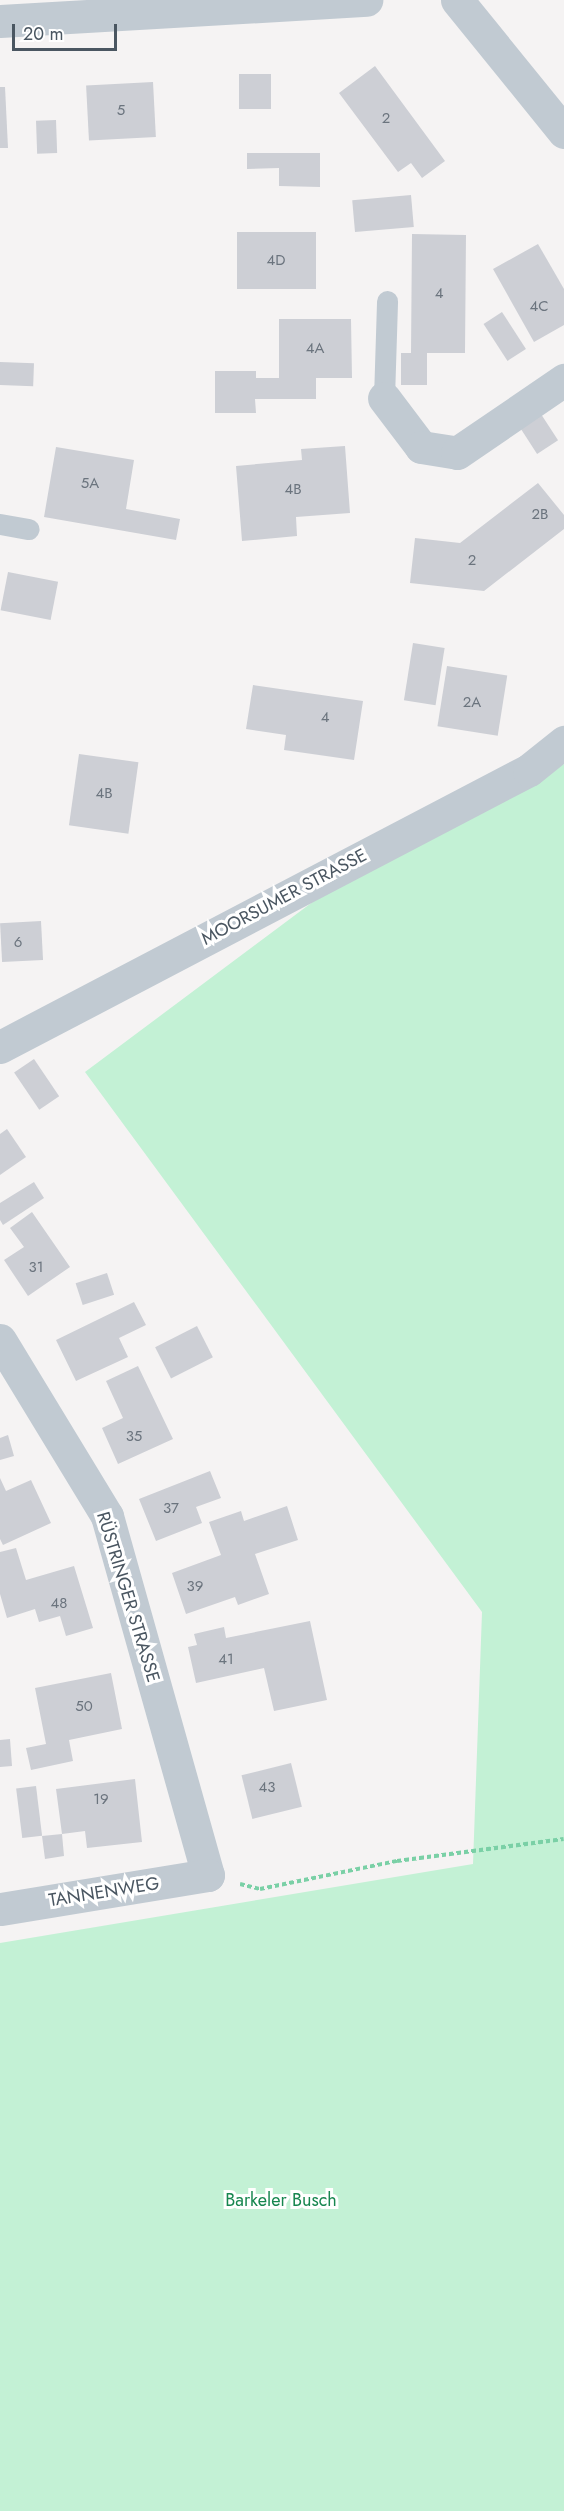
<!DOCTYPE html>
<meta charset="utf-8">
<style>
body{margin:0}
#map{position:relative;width:564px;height:2511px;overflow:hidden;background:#f5f3f3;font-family:Jost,sans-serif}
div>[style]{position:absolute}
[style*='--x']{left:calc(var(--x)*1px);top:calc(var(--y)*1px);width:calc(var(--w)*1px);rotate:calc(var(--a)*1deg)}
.green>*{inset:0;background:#c3f1d5}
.building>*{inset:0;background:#cdcfd5;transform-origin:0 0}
.path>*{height:4px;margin-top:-2px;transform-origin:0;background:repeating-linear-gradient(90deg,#7ad0a6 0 4.5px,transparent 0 7.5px)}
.service>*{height:21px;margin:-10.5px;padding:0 10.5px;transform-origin:10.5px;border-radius:10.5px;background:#c1cad2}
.minor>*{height:33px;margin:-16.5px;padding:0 16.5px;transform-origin:16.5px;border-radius:16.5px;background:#c1cad2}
span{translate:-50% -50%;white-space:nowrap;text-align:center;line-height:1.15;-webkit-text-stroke:6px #fff;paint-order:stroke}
.number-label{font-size:15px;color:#6b747e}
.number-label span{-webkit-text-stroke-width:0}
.street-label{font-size:18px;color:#4a5661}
.park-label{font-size:18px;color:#17864f}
.scale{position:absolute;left:12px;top:24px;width:105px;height:27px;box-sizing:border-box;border:3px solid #4a5661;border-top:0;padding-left:8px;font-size:18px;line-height:21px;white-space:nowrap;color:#4a5661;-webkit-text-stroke:4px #fff;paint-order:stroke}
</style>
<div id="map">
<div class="green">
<div style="clip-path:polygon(564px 764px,564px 2511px,0 2511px,0 1943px,473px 1864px,482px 1612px,85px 1072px,318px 898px)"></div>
</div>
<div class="building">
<div style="clip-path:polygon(375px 66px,445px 161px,422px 178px,411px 163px,398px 172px,339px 93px)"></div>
<div style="left:239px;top:74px;width:32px;height:35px"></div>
<div style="left:153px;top:82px;width:55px;height:67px;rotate:87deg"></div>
<div style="clip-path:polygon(0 87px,5px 87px,8px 148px,0 148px)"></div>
<div style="left:56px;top:120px;width:33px;height:20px;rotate:88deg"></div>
<div style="clip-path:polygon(247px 153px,320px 153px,320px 187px,279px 186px,279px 168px,247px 169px)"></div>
<div style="left:411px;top:195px;width:32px;height:59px;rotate:85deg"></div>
<div style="left:237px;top:232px;width:79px;height:57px"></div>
<div style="clip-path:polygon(412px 234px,466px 235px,465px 353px,427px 353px,427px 385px,401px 385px,401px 353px,411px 353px)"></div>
<div style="clip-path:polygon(538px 244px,564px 289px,564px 325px,534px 342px,493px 269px)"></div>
<div style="left:502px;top:312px;width:44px;height:22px;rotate:57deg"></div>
<div style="clip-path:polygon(279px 319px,351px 319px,352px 378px,316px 378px,316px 399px,255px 399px,256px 413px,215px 413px,215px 371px,256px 371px,256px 378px,279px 378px)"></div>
<div style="left:0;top:362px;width:34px;height:23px;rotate:2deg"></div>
<div style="left:539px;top:411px;width:35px;height:25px;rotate:57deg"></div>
<div style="clip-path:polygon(345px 446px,350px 513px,296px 517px,297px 536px,242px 541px,236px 466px,302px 460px,301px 449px)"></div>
<div style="clip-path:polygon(56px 447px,134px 460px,126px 509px,180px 519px,176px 540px,44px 517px)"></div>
<div style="clip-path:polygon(538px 483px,564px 515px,564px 529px,484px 591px,410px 583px,415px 538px,460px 543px)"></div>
<div style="left:8px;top:572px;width:51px;height:39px;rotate:11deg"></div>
<div style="left:413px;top:643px;width:32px;height:58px;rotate:9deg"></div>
<div style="left:447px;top:666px;width:61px;height:61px;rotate:9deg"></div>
<div style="clip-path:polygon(253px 685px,363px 701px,354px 760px,284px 750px,286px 735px,246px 729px)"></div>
<div style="left:79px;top:754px;width:60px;height:72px;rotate:8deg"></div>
<div style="left:41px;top:921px;width:39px;height:41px;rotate:87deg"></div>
<div style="left:34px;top:1059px;width:45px;height:24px;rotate:56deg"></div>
<div style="clip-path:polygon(7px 1129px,26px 1157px,0 1175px,0 1134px)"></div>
<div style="clip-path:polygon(34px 1182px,44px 1198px,3px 1225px,0 1220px,0 1203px)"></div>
<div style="clip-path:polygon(32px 1212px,70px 1267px,28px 1296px,4px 1260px,24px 1247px,10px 1228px)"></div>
<div style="left:107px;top:1273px;width:23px;height:33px;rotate:72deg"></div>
<div style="clip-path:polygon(134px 1302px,146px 1325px,119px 1338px,128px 1357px,76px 1381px,56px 1340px)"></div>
<div style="left:197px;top:1326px;width:35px;height:47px;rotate:63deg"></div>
<div style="clip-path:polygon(138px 1366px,173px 1439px,118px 1464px,102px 1428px,123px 1418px,106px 1381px)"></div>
<div style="clip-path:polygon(8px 1435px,14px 1456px,0 1460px,0 1438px)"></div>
<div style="clip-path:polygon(210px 1471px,221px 1498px,196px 1507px,202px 1523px,156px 1541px,139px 1499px)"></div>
<div style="clip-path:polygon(0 1478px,6px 1491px,31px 1480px,51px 1523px,3px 1545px,0 1539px)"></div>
<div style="clip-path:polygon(287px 1506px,298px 1540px,255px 1554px,269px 1594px,238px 1605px,235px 1597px,186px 1614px,172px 1573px,221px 1555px,209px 1522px,241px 1511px,244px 1521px)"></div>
<div style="clip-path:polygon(16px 1548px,26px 1580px,74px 1566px,93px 1628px,66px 1636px,60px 1616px,39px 1622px,35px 1609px,7px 1618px,0 1594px,0 1552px)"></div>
<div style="clip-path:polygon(310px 1621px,327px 1700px,274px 1711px,264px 1668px,196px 1683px,188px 1647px,197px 1645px,194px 1634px,224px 1627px,226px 1638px)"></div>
<div style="clip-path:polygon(111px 1673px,122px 1729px,69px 1740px,73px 1761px,31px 1770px,26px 1748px,46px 1744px,35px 1688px)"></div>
<div style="clip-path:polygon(10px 1739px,12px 1766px,0 1767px,0 1740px)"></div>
<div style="left:291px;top:1763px;width:45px;height:51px;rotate:76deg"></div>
<div style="clip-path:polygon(135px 1779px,142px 1842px,87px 1848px,85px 1831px,62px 1834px,64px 1856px,45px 1859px,42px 1836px,62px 1834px,56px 1789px)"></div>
<div style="left:36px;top:1786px;width:50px;height:20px;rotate:83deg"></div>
</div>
<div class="path">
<div style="--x:240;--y:1884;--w:21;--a:14"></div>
<div style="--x:260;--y:1889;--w:140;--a:-11.6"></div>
<div style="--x:397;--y:1861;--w:168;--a:-7.5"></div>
</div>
<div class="service">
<div style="--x:384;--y:398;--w:97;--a:-88.2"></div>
<div style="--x:0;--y:524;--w:29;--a:10"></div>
</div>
<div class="minor">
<div style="--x:457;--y:0;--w:170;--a:51"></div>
<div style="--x:0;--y:21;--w:367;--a:-3.3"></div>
<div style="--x:384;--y:398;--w:61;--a:52.9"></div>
<div style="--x:421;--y:447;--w:36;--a:9"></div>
<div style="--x:457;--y:453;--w:130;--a:-34.3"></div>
<div style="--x:0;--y:1047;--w:597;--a:-27.64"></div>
<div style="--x:529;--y:770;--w:45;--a:-38.7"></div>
<div style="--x:0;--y:1340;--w:206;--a:58.7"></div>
<div style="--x:107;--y:1516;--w:373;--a:74.3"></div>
<div style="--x:208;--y:1875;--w:211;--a:170.7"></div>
</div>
<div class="number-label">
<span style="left:121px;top:111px">5</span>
<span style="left:386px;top:119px">2</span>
<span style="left:276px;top:261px">4D</span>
<span style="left:439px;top:294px">4</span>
<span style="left:539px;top:307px">4C</span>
<span style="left:315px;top:349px">4A</span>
<span style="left:90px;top:484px">5A</span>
<span style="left:293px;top:490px">4B</span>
<span style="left:540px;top:515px">2B</span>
<span style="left:472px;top:561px">2</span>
<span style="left:472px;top:703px">2A</span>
<span style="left:325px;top:718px">4</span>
<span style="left:104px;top:794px">4B</span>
<span style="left:18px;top:943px">6</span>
<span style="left:36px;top:1268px">31</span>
<span style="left:134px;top:1437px">35</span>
<span style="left:171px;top:1509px">37</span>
<span style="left:195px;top:1587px">39</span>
<span style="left:59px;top:1604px">48</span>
<span style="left:226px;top:1660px">41</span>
<span style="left:84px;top:1707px">50</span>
<span style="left:267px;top:1788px">43</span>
<span style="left:101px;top:1800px">19</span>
</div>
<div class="street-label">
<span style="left:284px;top:897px;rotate:-28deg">MOORSUMER STRASSE</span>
<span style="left:128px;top:1597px;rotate:73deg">RÜSTRINGER STRASSE</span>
<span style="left:104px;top:1892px;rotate:-9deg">TANNENWEG</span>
</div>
<div class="park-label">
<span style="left:281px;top:2200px">Barkeler Busch</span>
</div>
<div class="scale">20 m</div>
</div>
